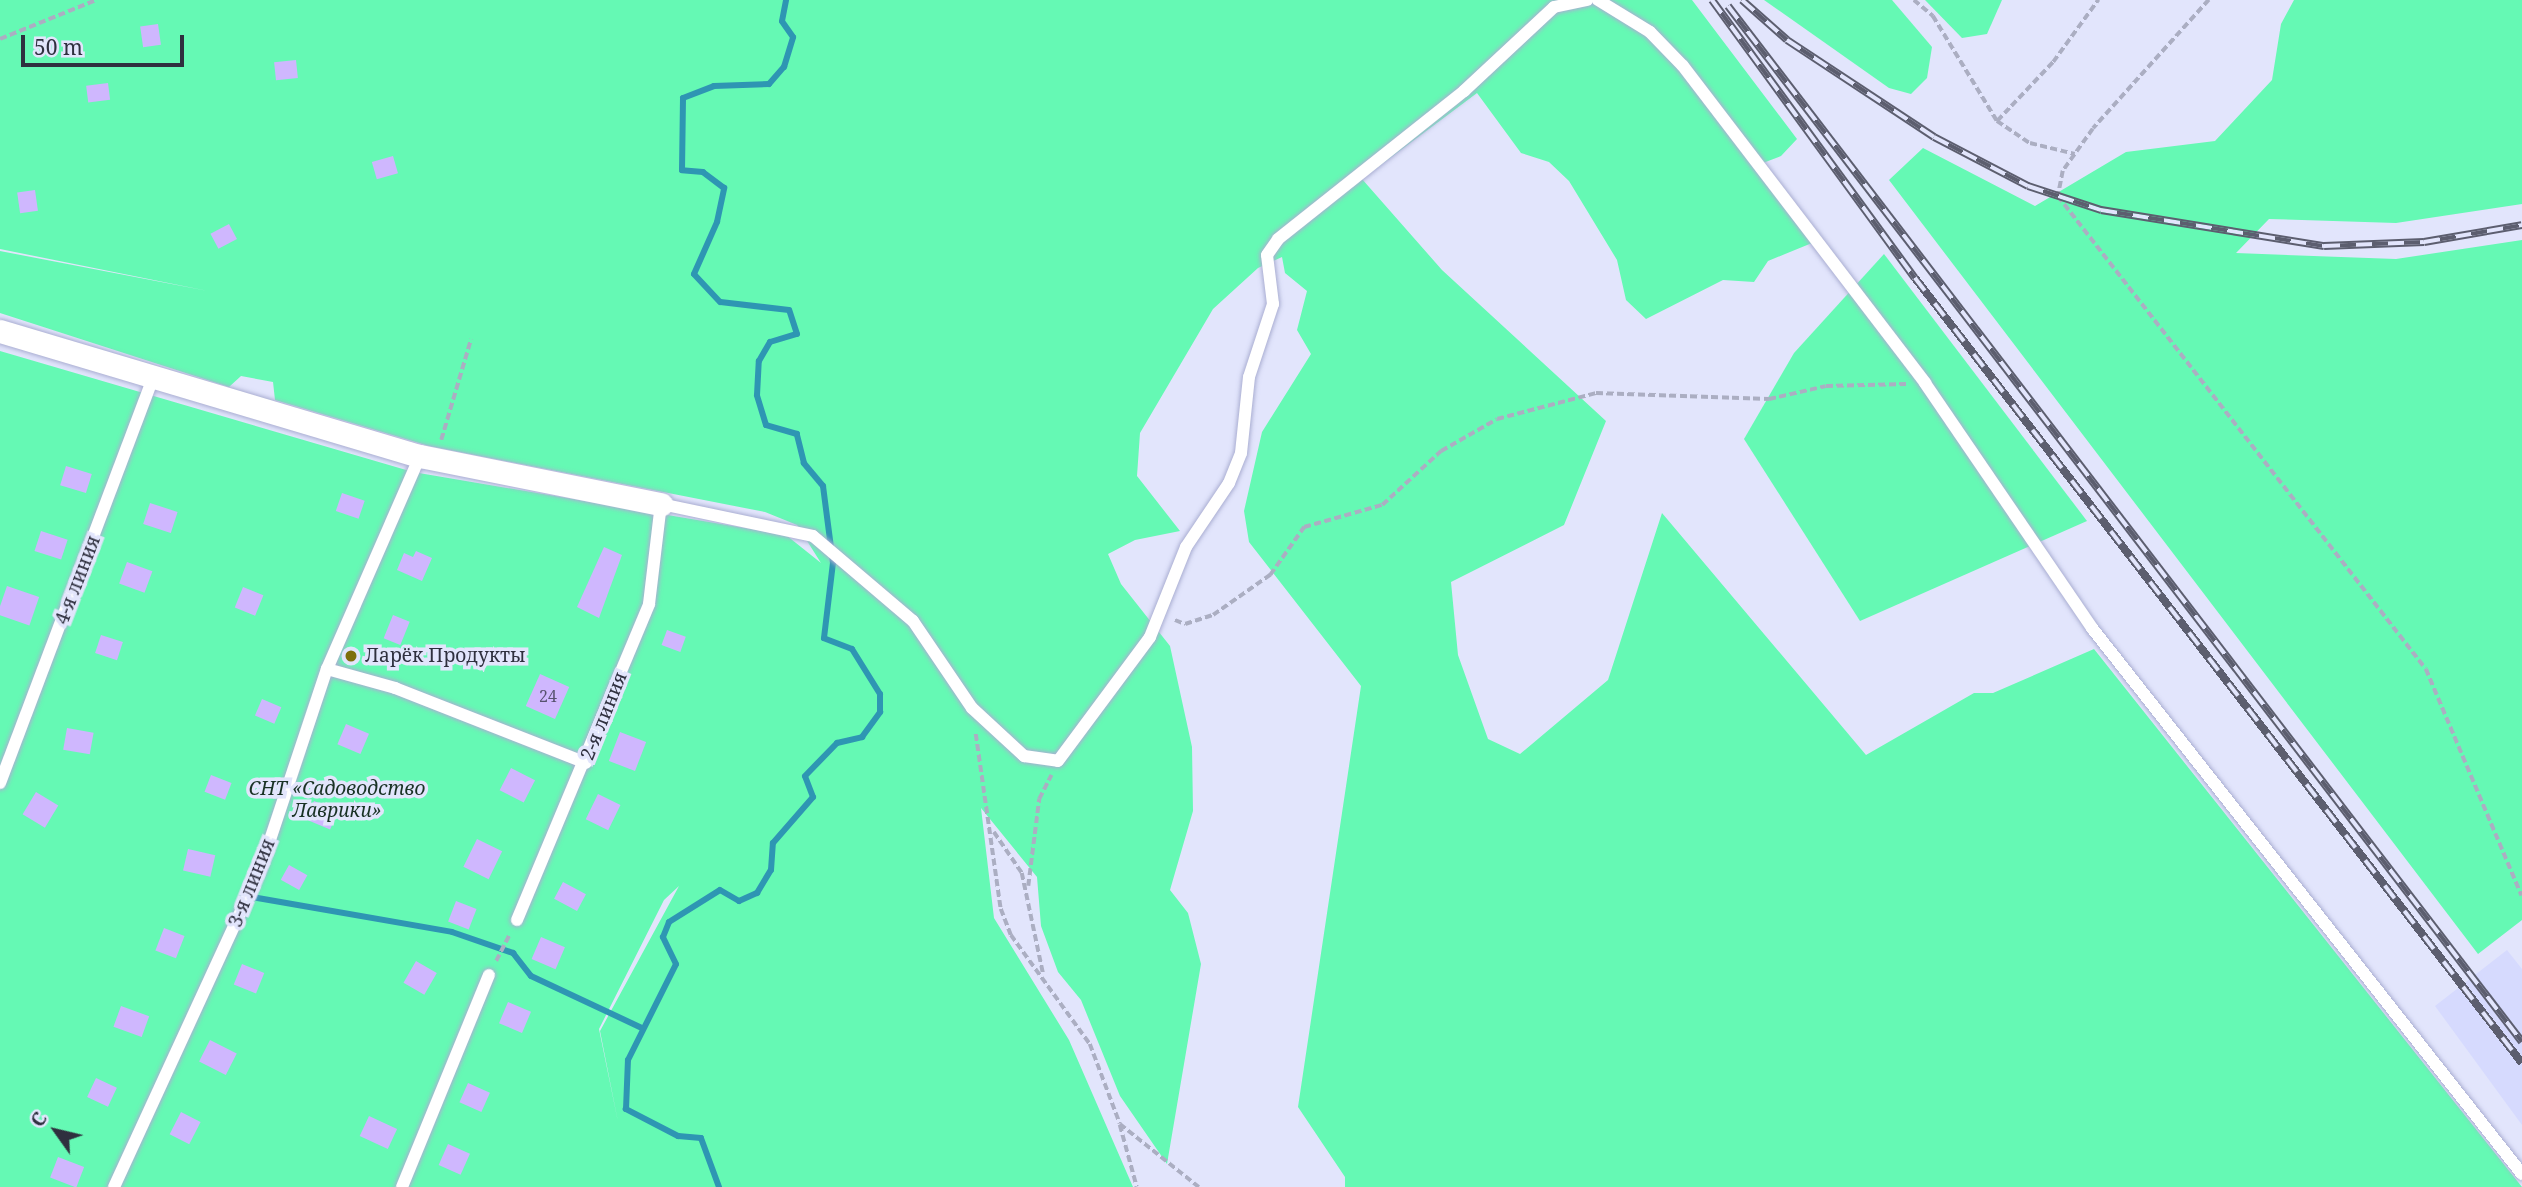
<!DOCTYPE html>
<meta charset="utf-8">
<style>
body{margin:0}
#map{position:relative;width:2522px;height:1187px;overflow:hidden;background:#e2e5fc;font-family:"Noto Serif",serif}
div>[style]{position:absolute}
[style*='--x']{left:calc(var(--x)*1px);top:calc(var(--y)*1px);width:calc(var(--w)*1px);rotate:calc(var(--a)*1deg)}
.built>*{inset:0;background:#d6dafe}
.green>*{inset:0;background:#65f9b4}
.stream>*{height:6px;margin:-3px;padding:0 3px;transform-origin:3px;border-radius:3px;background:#2e96b3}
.building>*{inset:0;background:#cfb7fe;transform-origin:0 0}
.path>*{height:3.5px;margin-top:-1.75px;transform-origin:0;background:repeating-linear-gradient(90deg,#abaec2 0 7px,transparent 0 10.5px)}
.roads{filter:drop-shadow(0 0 2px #aaaed2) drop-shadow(0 0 2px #aaaed2)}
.lane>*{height:12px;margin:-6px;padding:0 6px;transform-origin:6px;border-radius:6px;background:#fff}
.street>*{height:23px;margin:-11.5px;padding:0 11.5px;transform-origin:11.5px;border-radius:11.5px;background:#fff}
.rail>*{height:8px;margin-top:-4px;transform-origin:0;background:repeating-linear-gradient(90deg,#e2e5fc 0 16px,#5c5e6f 0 32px);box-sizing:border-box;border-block:2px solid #5c5e6f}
.dots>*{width:19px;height:19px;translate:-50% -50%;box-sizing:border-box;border:4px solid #e2e5fc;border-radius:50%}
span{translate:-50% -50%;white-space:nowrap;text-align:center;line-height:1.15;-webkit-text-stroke:7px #e2e5fc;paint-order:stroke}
.number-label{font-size:16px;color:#57526f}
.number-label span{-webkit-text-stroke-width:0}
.street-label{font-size:19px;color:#2f303f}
.poi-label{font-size:19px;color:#2f303f}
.left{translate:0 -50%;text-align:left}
.park-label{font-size:19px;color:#193225;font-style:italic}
.north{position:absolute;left:21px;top:1096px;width:70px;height:70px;-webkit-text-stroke:5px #e2e5fc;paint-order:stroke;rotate:304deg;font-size:19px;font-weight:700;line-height:28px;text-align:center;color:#2f303f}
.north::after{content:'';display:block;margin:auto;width:24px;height:32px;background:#2f303f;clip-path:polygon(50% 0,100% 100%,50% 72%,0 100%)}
.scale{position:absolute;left:21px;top:35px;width:163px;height:32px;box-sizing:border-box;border:4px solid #2f303f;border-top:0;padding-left:9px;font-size:21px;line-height:24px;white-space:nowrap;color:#2f303f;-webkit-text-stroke:5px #e2e5fc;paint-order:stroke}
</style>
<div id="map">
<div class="built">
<div style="clip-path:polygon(2507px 950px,2522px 969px,2522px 1125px,2435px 1006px)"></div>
</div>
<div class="green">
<div style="clip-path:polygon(evenodd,0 0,1692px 0,1797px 139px,1781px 156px,1755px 166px,1812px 243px,1768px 261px,1754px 282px,1723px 280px,1646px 319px,1626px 300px,1617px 260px,1569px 181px,1549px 162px,1521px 153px,1477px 93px,1362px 179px,1442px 270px,1606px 421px,1564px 525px,1451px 582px,1458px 655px,1488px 739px,1520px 754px,1608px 680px,1662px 513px,1866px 755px,1974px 693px,1993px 693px,2094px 649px,2522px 1187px,1345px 1187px,1345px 1177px,1298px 1107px,1361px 686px,1249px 542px,1244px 511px,1262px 432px,1311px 354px,1297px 330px,1307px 291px,1285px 273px,1282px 257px,1258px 268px,1213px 309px,1140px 433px,1137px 476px,1180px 531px,1135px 540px,1108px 554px,1121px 584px,1170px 646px,1192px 747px,1193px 811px,1170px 890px,1188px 913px,1201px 964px,1167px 1164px,1120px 1096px,1081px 1000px,1058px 972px,1041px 926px,1037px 877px,981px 808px,994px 918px,1069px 1040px,1133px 1187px,0 1187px,0 351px,413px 472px,786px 535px,821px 563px,797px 525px,765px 512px,429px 446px,275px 400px,273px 382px,241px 376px,229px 387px,0 313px,0 251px,208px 291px,0 249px,0 0,679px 886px,600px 1031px,618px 1122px,599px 1029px,664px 900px,679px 886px)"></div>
<div style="clip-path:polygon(1764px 0,1892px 0,1932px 47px,1927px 78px,1911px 94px,1889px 88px)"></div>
<div style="clip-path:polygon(1925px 0,2002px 0,1987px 34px,1962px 38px)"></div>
<div style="clip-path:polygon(2294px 0,2522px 0,2522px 204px,2396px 223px,2269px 219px,2236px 253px,2396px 259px,2522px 240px,2522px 920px,2478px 954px,1889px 180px,1923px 148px,2035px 206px,2126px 152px,2215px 141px,2272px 80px,2281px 24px)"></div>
<div style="clip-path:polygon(1884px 254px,2087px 521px,1860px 621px,1744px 439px,1794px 353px)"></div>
</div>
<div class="stream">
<div style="--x:252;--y:897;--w:203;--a:9.9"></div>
<div style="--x:452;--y:932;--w:65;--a:19"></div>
<div style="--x:513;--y:953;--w:29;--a:52"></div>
<div style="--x:531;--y:976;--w:123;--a:25.1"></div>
<div style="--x:719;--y:1187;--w:52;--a:-110.2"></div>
<div style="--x:701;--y:1138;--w:23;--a:-175"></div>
<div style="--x:678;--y:1136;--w:59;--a:-152.6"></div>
<div style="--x:626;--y:1109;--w:49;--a:-87.7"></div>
<div style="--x:628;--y:1060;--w:107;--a:-63.4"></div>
<div style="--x:676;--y:964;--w:30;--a:-116"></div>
<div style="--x:663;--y:937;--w:16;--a:-68"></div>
<div style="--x:669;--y:922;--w:60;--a:-32.1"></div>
<div style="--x:720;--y:890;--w:22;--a:30"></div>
<div style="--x:739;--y:901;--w:20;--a:-24"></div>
<div style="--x:757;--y:893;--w:27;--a:-59"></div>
<div style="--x:771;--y:870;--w:27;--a:-86"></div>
<div style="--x:773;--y:843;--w:61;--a:-49"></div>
<div style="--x:813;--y:797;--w:22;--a:-111"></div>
<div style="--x:805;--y:776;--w:46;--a:-45.9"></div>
<div style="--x:837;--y:743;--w:26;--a:-13"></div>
<div style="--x:862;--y:737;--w:31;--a:-54"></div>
<div style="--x:880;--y:712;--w:18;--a:-90"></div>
<div style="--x:880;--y:694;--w:53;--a:-121.9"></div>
<div style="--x:852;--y:649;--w:30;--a:-159"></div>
<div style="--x:824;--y:638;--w:76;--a:-83.2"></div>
<div style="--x:833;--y:563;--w:78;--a:-97.4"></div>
<div style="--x:823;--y:486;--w:30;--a:-130"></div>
<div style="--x:804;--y:463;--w:30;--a:-104"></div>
<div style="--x:797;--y:434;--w:32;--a:-164"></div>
<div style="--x:766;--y:425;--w:31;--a:-107"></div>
<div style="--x:757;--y:395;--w:34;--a:-87"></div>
<div style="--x:759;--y:361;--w:22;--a:-60"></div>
<div style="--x:770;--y:342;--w:28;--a:-17"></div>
<div style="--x:797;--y:334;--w:25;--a:-108"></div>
<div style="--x:789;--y:310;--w:69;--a:-173.4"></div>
<div style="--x:720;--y:302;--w:38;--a:-133"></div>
<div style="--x:694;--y:274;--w:57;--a:-66.1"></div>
<div style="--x:717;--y:222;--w:35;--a:-78"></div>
<div style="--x:724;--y:188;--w:26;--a:-143"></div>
<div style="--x:703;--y:172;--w:21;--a:-175"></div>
<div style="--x:682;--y:170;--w:72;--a:-89.2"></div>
<div style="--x:683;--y:98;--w:33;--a:-21"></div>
<div style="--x:714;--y:86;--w:55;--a:-2.1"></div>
<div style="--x:769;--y:84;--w:23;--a:-49"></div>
<div style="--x:784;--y:67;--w:31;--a:-73"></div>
<div style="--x:793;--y:37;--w:19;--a:-125"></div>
<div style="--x:782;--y:21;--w:21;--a:-79"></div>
</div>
<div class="building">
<div style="left:158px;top:24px;width:21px;height:18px;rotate:82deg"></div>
<div style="left:296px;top:60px;width:18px;height:22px;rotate:84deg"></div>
<div style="left:108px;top:83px;width:17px;height:22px;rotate:83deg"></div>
<div style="left:393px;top:156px;width:18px;height:22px;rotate:74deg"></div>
<div style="left:35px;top:190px;width:21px;height:18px;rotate:82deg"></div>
<div style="left:229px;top:224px;width:17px;height:21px;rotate:62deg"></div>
<div style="left:66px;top:466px;width:27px;height:20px;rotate:17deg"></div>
<div style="left:342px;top:493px;width:24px;height:19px;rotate:19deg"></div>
<div style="left:150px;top:503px;width:29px;height:22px;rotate:18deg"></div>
<div style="left:41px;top:531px;width:28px;height:21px;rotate:18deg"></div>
<div style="clip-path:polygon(604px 547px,622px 555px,599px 618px,577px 607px)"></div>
<div style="clip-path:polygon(416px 551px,432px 558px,422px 581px,397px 570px,404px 553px,413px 557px)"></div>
<div style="left:127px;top:562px;width:27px;height:23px;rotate:20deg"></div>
<div style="left:7px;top:586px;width:34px;height:30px;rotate:19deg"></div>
<div style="left:243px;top:587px;width:22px;height:22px;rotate:22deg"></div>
<div style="left:393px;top:615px;width:18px;height:25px;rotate:22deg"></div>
<div style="left:667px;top:630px;width:20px;height:16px;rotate:20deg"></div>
<div style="left:101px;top:635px;width:23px;height:19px;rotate:18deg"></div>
<div style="left:540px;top:674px;width:32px;height:35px;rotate:24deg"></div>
<div style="left:262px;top:699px;width:21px;height:18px;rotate:23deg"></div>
<div style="left:346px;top:724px;width:25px;height:22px;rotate:23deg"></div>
<div style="left:67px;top:728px;width:27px;height:22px;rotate:10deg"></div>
<div style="left:620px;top:732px;width:28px;height:31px;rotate:21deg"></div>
<div style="left:511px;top:768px;width:27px;height:25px;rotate:27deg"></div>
<div style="left:211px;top:775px;width:22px;height:18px;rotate:21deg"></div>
<div style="left:36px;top:792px;width:26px;height:26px;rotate:31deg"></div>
<div style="left:598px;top:794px;width:25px;height:28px;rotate:26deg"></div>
<div style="left:314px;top:801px;width:26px;height:20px;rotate:23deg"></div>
<div style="left:477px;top:839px;width:28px;height:31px;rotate:26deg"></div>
<div style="left:188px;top:849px;width:28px;height:22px;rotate:13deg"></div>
<div style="left:289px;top:865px;width:21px;height:17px;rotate:29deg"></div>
<div style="left:563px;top:882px;width:26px;height:19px;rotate:28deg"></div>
<div style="left:456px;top:901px;width:22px;height:22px;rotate:21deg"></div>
<div style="left:164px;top:928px;width:22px;height:24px;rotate:21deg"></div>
<div style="left:541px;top:937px;width:26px;height:24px;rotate:23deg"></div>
<div style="left:416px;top:961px;width:24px;height:25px;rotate:30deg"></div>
<div style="left:242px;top:964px;width:24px;height:22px;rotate:22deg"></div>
<div style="left:508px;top:1002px;width:25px;height:23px;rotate:23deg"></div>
<div style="left:121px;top:1006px;width:30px;height:22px;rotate:20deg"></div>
<div style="left:210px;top:1040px;width:30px;height:24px;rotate:27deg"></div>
<div style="left:96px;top:1078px;width:23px;height:21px;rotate:25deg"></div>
<div style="left:468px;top:1083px;width:24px;height:21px;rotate:24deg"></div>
<div style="left:181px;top:1112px;width:22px;height:25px;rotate:27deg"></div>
<div style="left:369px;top:1116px;width:31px;height:22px;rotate:25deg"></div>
<div style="left:448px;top:1144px;width:24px;height:23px;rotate:24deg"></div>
<div style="left:58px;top:1157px;width:28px;height:22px;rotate:21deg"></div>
</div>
<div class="path">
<div style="--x:1914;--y:0;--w:25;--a:40"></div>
<div style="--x:1933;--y:16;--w:123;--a:58.6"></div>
<div style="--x:1997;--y:121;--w:40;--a:34"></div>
<div style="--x:2030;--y:143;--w:46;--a:13.7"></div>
<div style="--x:2209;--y:0;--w:173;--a:132"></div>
<div style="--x:2093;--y:129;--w:52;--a:125.5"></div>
<div style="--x:2063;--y:171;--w:25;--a:101"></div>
<div style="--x:2058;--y:196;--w:599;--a:52.12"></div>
<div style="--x:2426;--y:669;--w:246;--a:67.1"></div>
<div style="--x:0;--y:39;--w:104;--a:-22.1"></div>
<div style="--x:1997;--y:121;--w:81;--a:-46.5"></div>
<div style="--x:2053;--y:62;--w:77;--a:-54"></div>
<div style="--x:441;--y:440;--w:105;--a:-73.5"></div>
<div style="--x:1175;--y:620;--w:11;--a:22"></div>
<div style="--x:1185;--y:624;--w:29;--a:-18"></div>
<div style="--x:1213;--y:615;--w:70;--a:-35.1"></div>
<div style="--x:1270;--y:575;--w:59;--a:-54.7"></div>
<div style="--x:1304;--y:527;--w:81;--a:-15.8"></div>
<div style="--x:1382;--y:505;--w:80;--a:-42.5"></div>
<div style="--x:1441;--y:451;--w:64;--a:-29.7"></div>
<div style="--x:1497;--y:419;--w:102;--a:-14.7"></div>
<div style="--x:1596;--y:393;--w:173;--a:2"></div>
<div style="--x:1769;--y:399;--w:58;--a:-12.8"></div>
<div style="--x:1826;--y:386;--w:80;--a:-1.4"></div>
<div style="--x:976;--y:734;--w:177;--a:81.9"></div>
<div style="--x:1001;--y:909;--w:28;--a:69"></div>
<div style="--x:1011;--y:935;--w:135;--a:54.1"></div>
<div style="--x:1090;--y:1044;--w:85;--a:69.4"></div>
<div style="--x:1120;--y:1124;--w:101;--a:38.6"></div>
<div style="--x:994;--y:832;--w:50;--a:55.7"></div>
<div style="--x:1022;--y:873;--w:102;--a:78.1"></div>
<div style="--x:1028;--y:886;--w:88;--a:-82.8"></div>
<div style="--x:1039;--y:799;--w:27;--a:-63"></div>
<div style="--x:496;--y:961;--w:31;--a:-63"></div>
<div style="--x:1120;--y:1125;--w:64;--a:74.7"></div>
</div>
<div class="roads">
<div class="lane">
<div style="--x:1598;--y:0;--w:61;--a:31.6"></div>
<div style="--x:1650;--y:32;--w:47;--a:45.9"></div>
<div style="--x:1683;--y:66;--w:399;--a:52.6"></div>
<div style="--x:1925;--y:383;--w:297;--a:55.7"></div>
<div style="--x:2092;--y:628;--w:695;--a:51.78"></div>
<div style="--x:327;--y:669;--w:71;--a:15.6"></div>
<div style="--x:395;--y:688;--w:205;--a:21.4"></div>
<div style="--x:0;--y:783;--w:435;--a:-69.3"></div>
<div style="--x:517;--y:920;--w:342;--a:-67.3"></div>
<div style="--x:649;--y:604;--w:101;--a:-83.2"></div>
<div style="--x:661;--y:504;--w:155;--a:11.9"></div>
<div style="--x:813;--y:536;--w:131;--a:40.4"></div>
<div style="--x:913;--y:621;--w:105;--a:55.9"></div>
<div style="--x:972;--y:708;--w:71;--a:42.7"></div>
<div style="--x:1024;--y:756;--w:34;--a:8"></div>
<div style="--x:1058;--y:761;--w:154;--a:-53.4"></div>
<div style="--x:1150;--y:637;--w:97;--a:-68.2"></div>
<div style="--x:1186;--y:547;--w:77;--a:-56.1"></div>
<div style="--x:1229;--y:483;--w:32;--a:-68"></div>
<div style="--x:1241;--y:453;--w:76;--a:-84"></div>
<div style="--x:1249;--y:377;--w:77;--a:-71.8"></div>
<div style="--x:1273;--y:304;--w:49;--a:-97"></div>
<div style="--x:1267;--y:255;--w:19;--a:-55"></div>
<div style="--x:1278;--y:239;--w:238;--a:-38.5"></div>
<div style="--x:1464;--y:91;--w:123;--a:-43"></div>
<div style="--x:1554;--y:7;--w:34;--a:-12"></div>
<div style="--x:114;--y:1187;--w:349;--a:-65.3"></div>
<div style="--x:260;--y:870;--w:212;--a:-71.6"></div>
<div style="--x:327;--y:669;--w:232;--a:-66.4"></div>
<div style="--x:402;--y:1187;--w:229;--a:-67.7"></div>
</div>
<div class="street">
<div style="--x:0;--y:331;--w:438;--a:16.6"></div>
<div style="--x:420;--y:456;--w:246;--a:11.3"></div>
</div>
</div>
<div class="rail">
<div style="--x:1712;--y:0;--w:344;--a:53.9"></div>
<div style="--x:1915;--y:278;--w:992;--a:52.29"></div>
<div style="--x:1742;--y:0;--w:60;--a:41.6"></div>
<div style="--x:1787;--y:40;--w:176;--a:33.4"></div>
<div style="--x:1934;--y:137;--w:106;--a:27.5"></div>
<div style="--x:2028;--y:186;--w:77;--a:18.2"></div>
<div style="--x:2101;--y:210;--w:226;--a:9.2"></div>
<div style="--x:2324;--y:246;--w:100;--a:-2.3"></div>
<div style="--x:2424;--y:242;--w:99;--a:-9.8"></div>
<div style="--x:1728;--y:6;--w:1305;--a:52.53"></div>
</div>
<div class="dots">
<div style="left:351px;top:656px;background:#7d6f0c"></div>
</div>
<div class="number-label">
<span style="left:548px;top:696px">24</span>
</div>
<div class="street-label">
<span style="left:78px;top:580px;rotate:-69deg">4-я линия</span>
<span style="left:604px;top:716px;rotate:-68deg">2-я линия</span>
<span style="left:252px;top:883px;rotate:-68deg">3-я линия</span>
</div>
<div class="poi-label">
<span class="left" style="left:365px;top:656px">Ларёк Продукты</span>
</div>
<div class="park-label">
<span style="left:337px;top:800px">СНТ «Садоводство<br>Лаврики»</span>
</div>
<div class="north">С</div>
<div class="scale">50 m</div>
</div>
